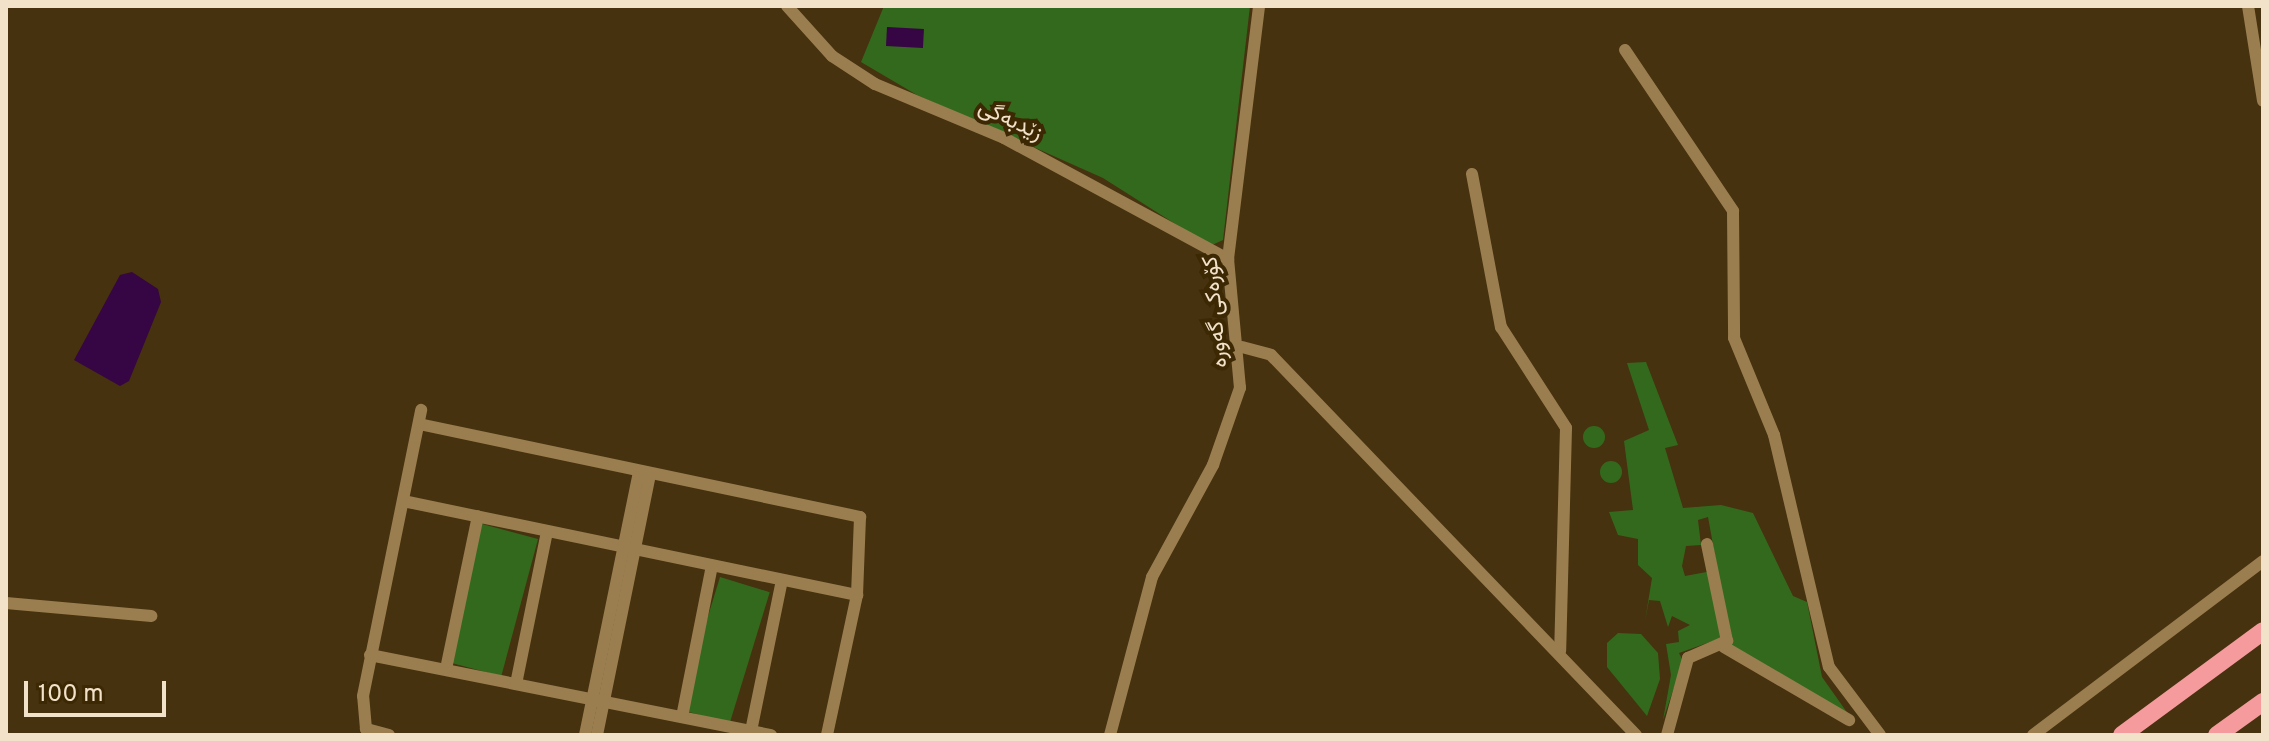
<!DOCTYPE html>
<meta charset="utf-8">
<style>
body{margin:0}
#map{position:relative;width:2269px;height:741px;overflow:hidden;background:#46320f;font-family:Overpass,Vazirmatn,sans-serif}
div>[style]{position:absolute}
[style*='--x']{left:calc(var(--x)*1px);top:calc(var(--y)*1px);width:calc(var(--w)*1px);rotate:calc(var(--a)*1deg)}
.green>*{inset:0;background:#33691d;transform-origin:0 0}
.round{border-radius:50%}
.water>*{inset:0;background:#360543;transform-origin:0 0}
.minor>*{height:12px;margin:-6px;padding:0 6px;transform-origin:6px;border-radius:6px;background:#9b7e50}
.highway>*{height:18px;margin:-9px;padding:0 9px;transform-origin:9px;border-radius:9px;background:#f69b9d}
span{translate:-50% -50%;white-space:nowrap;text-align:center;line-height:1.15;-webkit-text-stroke:8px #3c2803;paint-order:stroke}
.street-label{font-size:22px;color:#f2e2ca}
.frame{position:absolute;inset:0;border:8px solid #f2e2ca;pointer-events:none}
.scale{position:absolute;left:24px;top:681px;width:142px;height:36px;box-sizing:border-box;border:4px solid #f2e2ca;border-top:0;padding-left:10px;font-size:24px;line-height:28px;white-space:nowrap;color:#f2e2ca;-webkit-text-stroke:6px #3c2803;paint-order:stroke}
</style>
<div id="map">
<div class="green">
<div style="clip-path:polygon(884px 6px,1250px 6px,1223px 240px,1210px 246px,1103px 178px,917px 95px,861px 62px)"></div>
<div style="clip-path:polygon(1646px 362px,1678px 445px,1665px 448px,1683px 508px,1721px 505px,1753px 513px,1793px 596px,1807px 602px,1822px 677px,1851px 718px,1732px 649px,1708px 517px,1698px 520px,1701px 545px,1686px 546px,1682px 566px,1685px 576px,1712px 571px,1724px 637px,1679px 653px,1683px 661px,1663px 720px,1671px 675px,1666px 644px,1679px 642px,1678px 631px,1690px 625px,1672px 616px,1668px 627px,1660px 601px,1649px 600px,1645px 621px,1652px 578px,1638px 565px,1638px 539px,1618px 535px,1609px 512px,1633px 510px,1624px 441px,1649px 430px,1627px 363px)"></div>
<div class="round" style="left:1583px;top:426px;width:22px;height:22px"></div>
<div class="round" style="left:1600px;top:461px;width:22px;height:22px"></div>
<div style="left:482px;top:524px;width:58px;height:142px;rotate:15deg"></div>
<div style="left:720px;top:577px;width:52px;height:138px;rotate:17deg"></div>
<div style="clip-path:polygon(1618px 633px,1641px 634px,1658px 653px,1660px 679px,1647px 716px,1607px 667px,1607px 643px)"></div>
</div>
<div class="water">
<div style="left:887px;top:27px;width:37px;height:19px;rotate:3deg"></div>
<div style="clip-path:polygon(132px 272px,158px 289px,161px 302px,129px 381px,120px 386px,74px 360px,120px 275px)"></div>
</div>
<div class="minor">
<div style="--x:787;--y:6;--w:67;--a:48"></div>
<div style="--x:832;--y:56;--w:51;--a:33.1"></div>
<div style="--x:875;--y:84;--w:140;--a:22.7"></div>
<div style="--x:1004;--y:138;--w:255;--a:28.4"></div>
<div style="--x:2248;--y:6;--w:96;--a:81"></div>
<div style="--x:1625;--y:50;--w:194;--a:56.1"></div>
<div style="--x:1733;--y:211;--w:127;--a:89.5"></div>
<div style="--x:1734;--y:338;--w:105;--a:67.6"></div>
<div style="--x:1774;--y:435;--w:238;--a:76.7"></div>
<div style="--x:1829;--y:667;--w:85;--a:53.1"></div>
<div style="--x:1472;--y:174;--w:156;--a:79.3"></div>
<div style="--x:1501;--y:327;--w:120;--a:57.2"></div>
<div style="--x:1566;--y:428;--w:223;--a:91.5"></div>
<div style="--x:1242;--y:347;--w:30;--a:15"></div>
<div style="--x:1271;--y:355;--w:527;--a:46.15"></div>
<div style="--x:419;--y:424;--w:451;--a:11.9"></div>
<div style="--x:860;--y:517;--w:78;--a:92.2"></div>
<div style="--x:857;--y:595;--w:143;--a:102.1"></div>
<div style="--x:403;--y:501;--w:464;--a:11.7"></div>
<div style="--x:6;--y:603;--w:146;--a:5.1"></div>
<div style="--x:1724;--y:647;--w:145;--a:30.3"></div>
<div style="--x:370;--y:655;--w:409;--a:11.3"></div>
<div style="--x:446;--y:669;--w:156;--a:-78.2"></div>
<div style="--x:516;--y:684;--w:155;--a:-78.5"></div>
<div style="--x:682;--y:717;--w:154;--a:-78.8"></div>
<div style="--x:751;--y:731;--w:154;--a:-78.4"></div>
<div style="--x:389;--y:735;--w:24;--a:-165"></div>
<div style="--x:366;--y:729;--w:33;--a:-95"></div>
<div style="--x:363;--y:696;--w:292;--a:-78.5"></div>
<div style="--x:585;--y:735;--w:268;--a:-78.4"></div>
<div style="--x:597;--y:735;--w:266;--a:-78.5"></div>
<div style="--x:1110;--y:735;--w:163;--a:-75.1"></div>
<div style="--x:1152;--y:577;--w:128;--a:-61.4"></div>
<div style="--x:1213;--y:465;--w:82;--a:-70.7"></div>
<div style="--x:1240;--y:388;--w:130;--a:-95.3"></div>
<div style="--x:1228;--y:259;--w:255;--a:-83"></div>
<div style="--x:1667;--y:735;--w:80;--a:-74.7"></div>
<div style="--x:1688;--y:658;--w:43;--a:-23.6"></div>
<div style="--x:1727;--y:641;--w:99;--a:-101.7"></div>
<div style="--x:2033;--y:735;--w:288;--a:-37.1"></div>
</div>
<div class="highway">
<div style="--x:2122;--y:735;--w:175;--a:-36.4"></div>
<div style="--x:2217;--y:735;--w:57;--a:-35.7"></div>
</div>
<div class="street-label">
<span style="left:1010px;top:121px;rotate:25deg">زێدبەگی</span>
<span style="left:1216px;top:312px;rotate:-95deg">کۆرەکی گەورە</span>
</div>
<div class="frame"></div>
<div class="scale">100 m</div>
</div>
